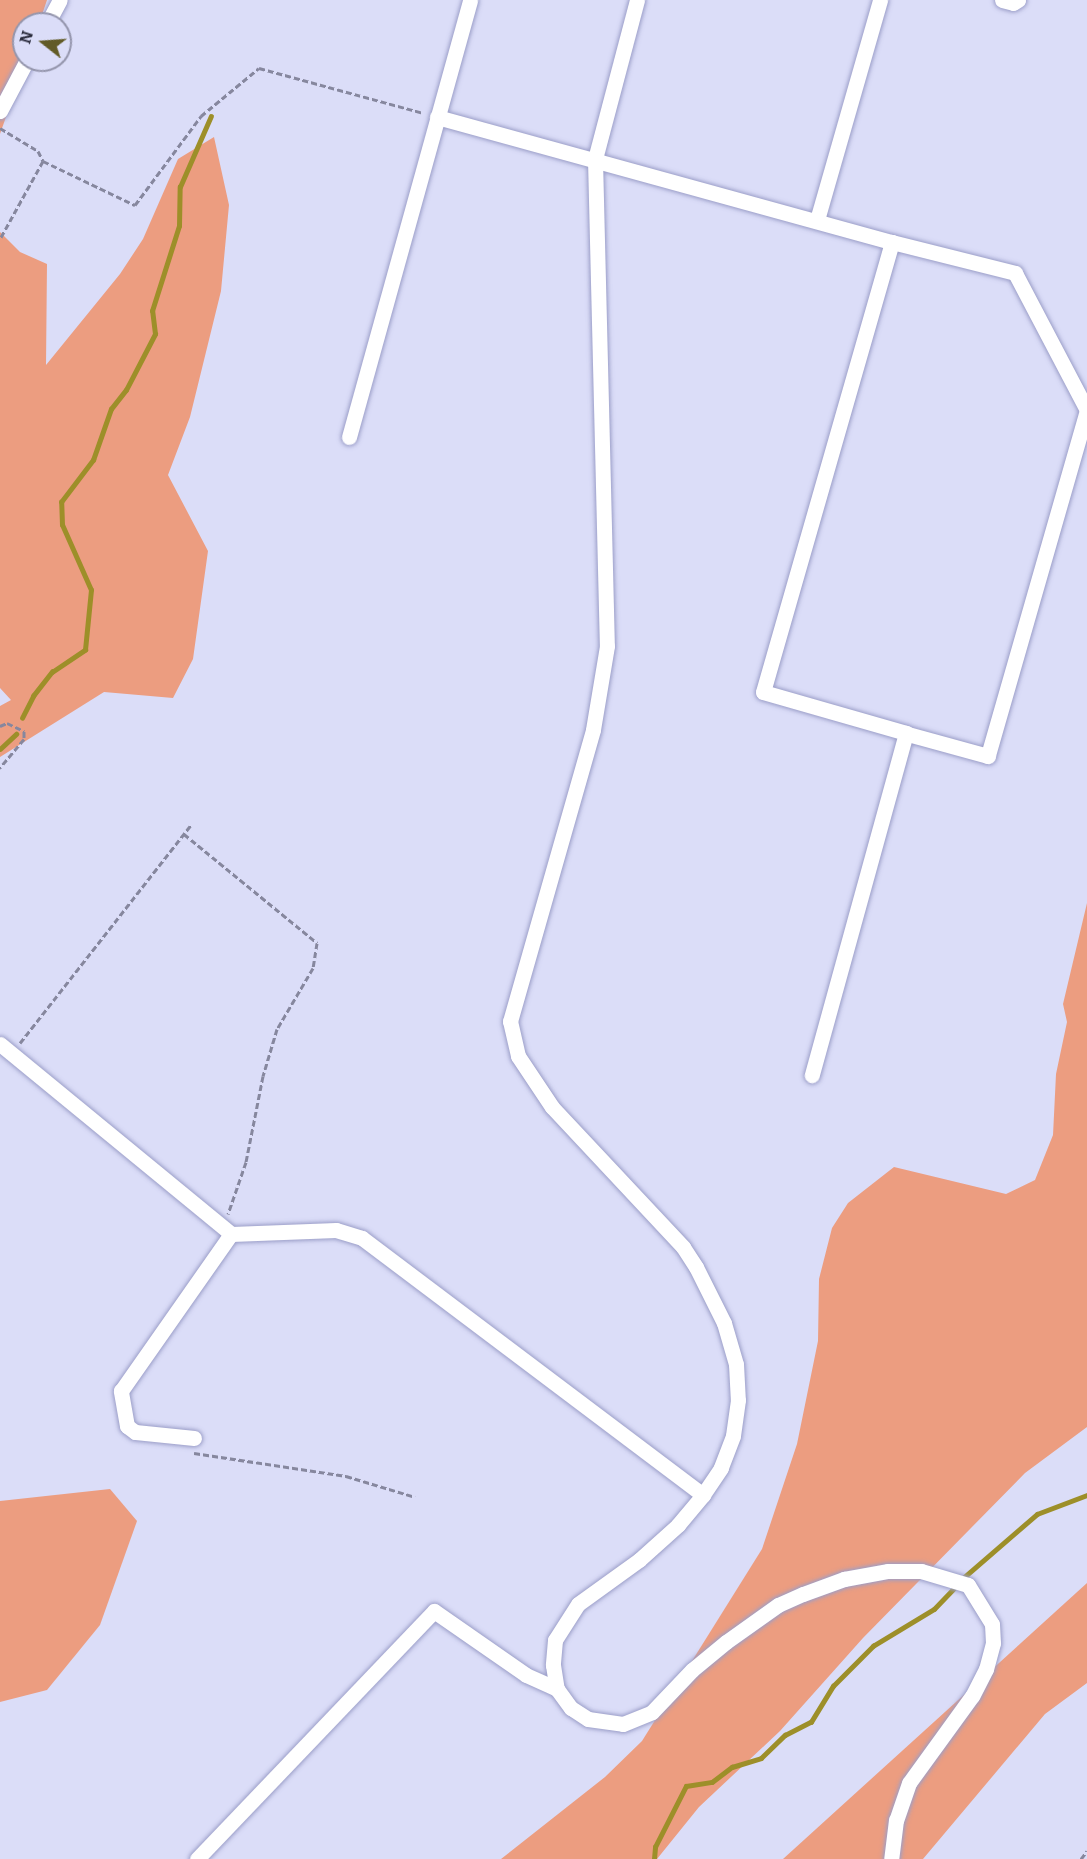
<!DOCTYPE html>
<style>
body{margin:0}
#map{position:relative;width:1087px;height:1859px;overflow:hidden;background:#dbddf8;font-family:Bitter,serif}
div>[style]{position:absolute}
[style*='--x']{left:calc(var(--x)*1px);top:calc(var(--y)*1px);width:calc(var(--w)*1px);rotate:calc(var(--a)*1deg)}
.green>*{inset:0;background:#ec9d80}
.stream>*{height:4.5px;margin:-2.25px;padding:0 2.25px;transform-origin:2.25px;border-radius:2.25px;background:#9d8f29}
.path>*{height:3px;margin-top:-1.5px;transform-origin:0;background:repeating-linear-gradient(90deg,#86879e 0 6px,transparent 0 9px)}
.roads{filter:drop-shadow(0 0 2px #9b9ec8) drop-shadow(0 0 2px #9b9ec8)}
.minor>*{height:15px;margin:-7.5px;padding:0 7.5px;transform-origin:7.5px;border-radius:7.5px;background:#fff}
span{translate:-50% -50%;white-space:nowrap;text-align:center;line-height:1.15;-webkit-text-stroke:5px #dbddf8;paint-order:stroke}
.north{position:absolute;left:12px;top:12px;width:60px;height:60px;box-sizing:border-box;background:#dbddf8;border:2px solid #9495ac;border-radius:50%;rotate:287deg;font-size:16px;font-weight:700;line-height:24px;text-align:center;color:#292a3b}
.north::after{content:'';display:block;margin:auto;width:21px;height:27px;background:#625b27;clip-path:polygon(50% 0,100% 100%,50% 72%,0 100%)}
</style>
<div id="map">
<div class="green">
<div style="clip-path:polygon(0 0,47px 0,39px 24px,24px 24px,26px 60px,0 134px)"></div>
<div style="clip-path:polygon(214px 137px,229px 205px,221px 291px,190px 417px,168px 475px,208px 551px,193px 659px,173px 698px,104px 692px,0 757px,0 706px,11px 700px,0 688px,0 232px,20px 252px,47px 264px,46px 365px,120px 274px,143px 239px,178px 159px)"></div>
<div style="clip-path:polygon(1087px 903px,1087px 1427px,1025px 1473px,863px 1638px,780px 1731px,699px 1807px,657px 1859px,501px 1859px,605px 1777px,642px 1741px,762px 1549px,797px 1444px,818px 1341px,819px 1279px,832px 1228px,848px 1203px,894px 1167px,1006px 1194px,1035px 1180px,1053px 1135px,1056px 1074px,1067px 1022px,1063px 1004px)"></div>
<div style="clip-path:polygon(110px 1489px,137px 1521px,100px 1625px,47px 1690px,0 1702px,0 1501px)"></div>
<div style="clip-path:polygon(1087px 1583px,1087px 1683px,1045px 1714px,923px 1859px,783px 1859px)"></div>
</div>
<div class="stream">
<div style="--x:22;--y:718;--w:25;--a:-63"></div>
<div style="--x:33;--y:696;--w:31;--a:-52"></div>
<div style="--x:52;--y:672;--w:40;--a:-34"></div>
<div style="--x:85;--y:650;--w:60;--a:-84.3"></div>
<div style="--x:91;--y:590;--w:71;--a:-114"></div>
<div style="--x:62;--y:525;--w:23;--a:-92"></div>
<div style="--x:61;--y:502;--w:53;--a:-52.7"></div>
<div style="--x:93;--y:460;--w:54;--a:-70.6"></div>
<div style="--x:111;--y:409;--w:24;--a:-52"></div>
<div style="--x:126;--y:390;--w:63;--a:-62.6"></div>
<div style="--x:155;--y:334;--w:23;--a:-97"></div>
<div style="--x:152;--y:311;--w:89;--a:-72.4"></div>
<div style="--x:179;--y:226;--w:39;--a:-89"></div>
<div style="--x:180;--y:187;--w:77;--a:-66.4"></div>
<div style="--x:0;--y:749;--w:22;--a:-43"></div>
<div style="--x:962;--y:1579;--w:99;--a:-40.9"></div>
<div style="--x:1037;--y:1514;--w:53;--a:-20.8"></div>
<div style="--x:654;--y:1859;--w:12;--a:-85"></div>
<div style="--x:655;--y:1847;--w:68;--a:-63.1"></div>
<div style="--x:686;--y:1786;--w:26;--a:-9"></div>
<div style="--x:712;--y:1782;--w:25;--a:-37"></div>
<div style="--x:732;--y:1767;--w:30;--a:-17"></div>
<div style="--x:761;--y:1758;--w:33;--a:-44"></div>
<div style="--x:785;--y:1735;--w:29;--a:-27"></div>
<div style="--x:811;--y:1722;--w:42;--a:-58.6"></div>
<div style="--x:833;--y:1686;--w:57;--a:-45"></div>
<div style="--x:873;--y:1646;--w:71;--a:-31.2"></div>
<div style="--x:934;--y:1609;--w:33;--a:-46"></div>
</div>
<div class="path">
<div style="--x:0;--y:128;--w:44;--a:31.2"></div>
<div style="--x:38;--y:151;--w:11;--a:63"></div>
<div style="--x:43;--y:161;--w:89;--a:118.9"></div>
<div style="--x:43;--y:161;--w:102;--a:25.6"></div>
<div style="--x:135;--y:205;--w:111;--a:-53.4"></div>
<div style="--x:201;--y:116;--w:75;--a:-39.6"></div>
<div style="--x:259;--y:68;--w:170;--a:15.3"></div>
<div style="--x:0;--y:726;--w:8;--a:-23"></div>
<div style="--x:7;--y:723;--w:19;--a:25"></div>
<div style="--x:24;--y:731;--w:8;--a:90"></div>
<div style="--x:24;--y:739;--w:38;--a:130"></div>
<div style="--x:184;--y:834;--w:172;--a:39.3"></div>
<div style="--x:317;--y:943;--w:25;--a:99"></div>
<div style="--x:313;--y:968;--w:71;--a:120.5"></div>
<div style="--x:277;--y:1029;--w:49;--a:106.6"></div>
<div style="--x:263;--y:1076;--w:88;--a:101.2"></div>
<div style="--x:246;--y:1162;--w:55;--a:109.1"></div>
<div style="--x:20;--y:1043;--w:277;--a:-51.9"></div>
<div style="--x:194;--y:1453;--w:154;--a:8.6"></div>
<div style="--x:346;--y:1476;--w:72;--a:16.9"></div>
<div style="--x:1081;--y:1859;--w:10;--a:-53"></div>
</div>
<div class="roads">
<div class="minor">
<div style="--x:637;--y:0;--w:164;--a:104.8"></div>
<div style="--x:595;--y:159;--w:487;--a:88.6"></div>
<div style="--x:607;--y:646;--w:85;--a:99.5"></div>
<div style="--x:593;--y:730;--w:303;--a:105.9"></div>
<div style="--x:510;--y:1021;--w:36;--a:77"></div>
<div style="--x:518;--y:1056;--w:61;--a:56.3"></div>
<div style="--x:552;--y:1107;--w:192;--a:46.9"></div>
<div style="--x:683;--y:1247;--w:24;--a:57"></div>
<div style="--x:696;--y:1267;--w:63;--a:63.4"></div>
<div style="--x:724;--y:1323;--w:43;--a:73.7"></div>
<div style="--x:736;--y:1364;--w:36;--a:87"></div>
<div style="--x:738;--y:1400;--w:36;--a:98"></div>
<div style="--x:733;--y:1436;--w:34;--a:111"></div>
<div style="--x:721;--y:1468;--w:32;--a:124"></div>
<div style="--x:703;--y:1495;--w:39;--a:130"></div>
<div style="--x:678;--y:1525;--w:52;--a:138.1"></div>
<div style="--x:639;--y:1560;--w:75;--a:144.2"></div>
<div style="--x:578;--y:1604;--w:43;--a:122.6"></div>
<div style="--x:555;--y:1640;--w:25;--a:95"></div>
<div style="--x:553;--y:1665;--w:24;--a:81"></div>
<div style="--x:557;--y:1689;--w:24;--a:54"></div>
<div style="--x:571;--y:1708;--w:20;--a:33"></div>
<div style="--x:588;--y:1719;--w:35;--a:8"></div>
<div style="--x:623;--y:1724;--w:31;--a:-22"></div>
<div style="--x:652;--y:1712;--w:58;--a:-46.4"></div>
<div style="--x:692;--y:1670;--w:44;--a:-39.5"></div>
<div style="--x:726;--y:1642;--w:64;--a:-35.4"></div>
<div style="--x:778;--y:1605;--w:27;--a:-24"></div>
<div style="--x:803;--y:1594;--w:44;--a:-20.1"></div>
<div style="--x:844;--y:1579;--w:45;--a:-10.3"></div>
<div style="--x:888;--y:1571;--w:33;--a:0"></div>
<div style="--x:921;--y:1571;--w:49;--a:16.6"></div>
<div style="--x:968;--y:1585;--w:46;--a:58.4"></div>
<div style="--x:992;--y:1624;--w:19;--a:87"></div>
<div style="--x:993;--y:1643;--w:27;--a:105"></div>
<div style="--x:986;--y:1669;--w:30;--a:117"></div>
<div style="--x:972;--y:1696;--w:107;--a:125.9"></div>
<div style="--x:909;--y:1783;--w:39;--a:109"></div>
<div style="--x:896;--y:1820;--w:39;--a:97"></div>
<div style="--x:1002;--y:0;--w:11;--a:15"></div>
<div style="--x:1013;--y:3;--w:6;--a:-31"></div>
<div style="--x:47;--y:24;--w:27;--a:-62"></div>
<div style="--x:0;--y:111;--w:58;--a:-62.1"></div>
<div style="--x:437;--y:117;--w:472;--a:15.4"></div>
<div style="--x:892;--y:242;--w:468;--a:106"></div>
<div style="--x:763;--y:692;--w:149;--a:16"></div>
<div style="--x:906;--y:733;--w:355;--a:105.4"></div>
<div style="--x:817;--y:220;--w:229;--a:-74"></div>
<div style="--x:892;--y:242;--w:127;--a:14.1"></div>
<div style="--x:1015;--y:273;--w:155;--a:62.3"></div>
<div style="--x:1087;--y:410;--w:360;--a:106"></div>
<div style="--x:988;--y:756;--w:87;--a:-164.7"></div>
<div style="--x:349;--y:437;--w:453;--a:-74.5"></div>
<div style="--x:0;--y:1044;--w:299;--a:39.4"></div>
<div style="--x:231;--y:1234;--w:105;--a:-2.2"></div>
<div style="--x:336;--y:1230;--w:27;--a:17"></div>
<div style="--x:362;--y:1238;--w:427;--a:37"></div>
<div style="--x:194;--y:1438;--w:59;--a:-174.2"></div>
<div style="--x:135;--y:1432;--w:10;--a:-143"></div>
<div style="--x:127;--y:1426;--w:36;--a:-100"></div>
<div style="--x:121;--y:1391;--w:192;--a:-55"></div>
<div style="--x:197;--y:1859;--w:343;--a:-46.3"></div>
<div style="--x:434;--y:1611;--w:112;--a:34.8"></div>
<div style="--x:526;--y:1675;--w:34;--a:24"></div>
</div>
</div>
<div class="north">N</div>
</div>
